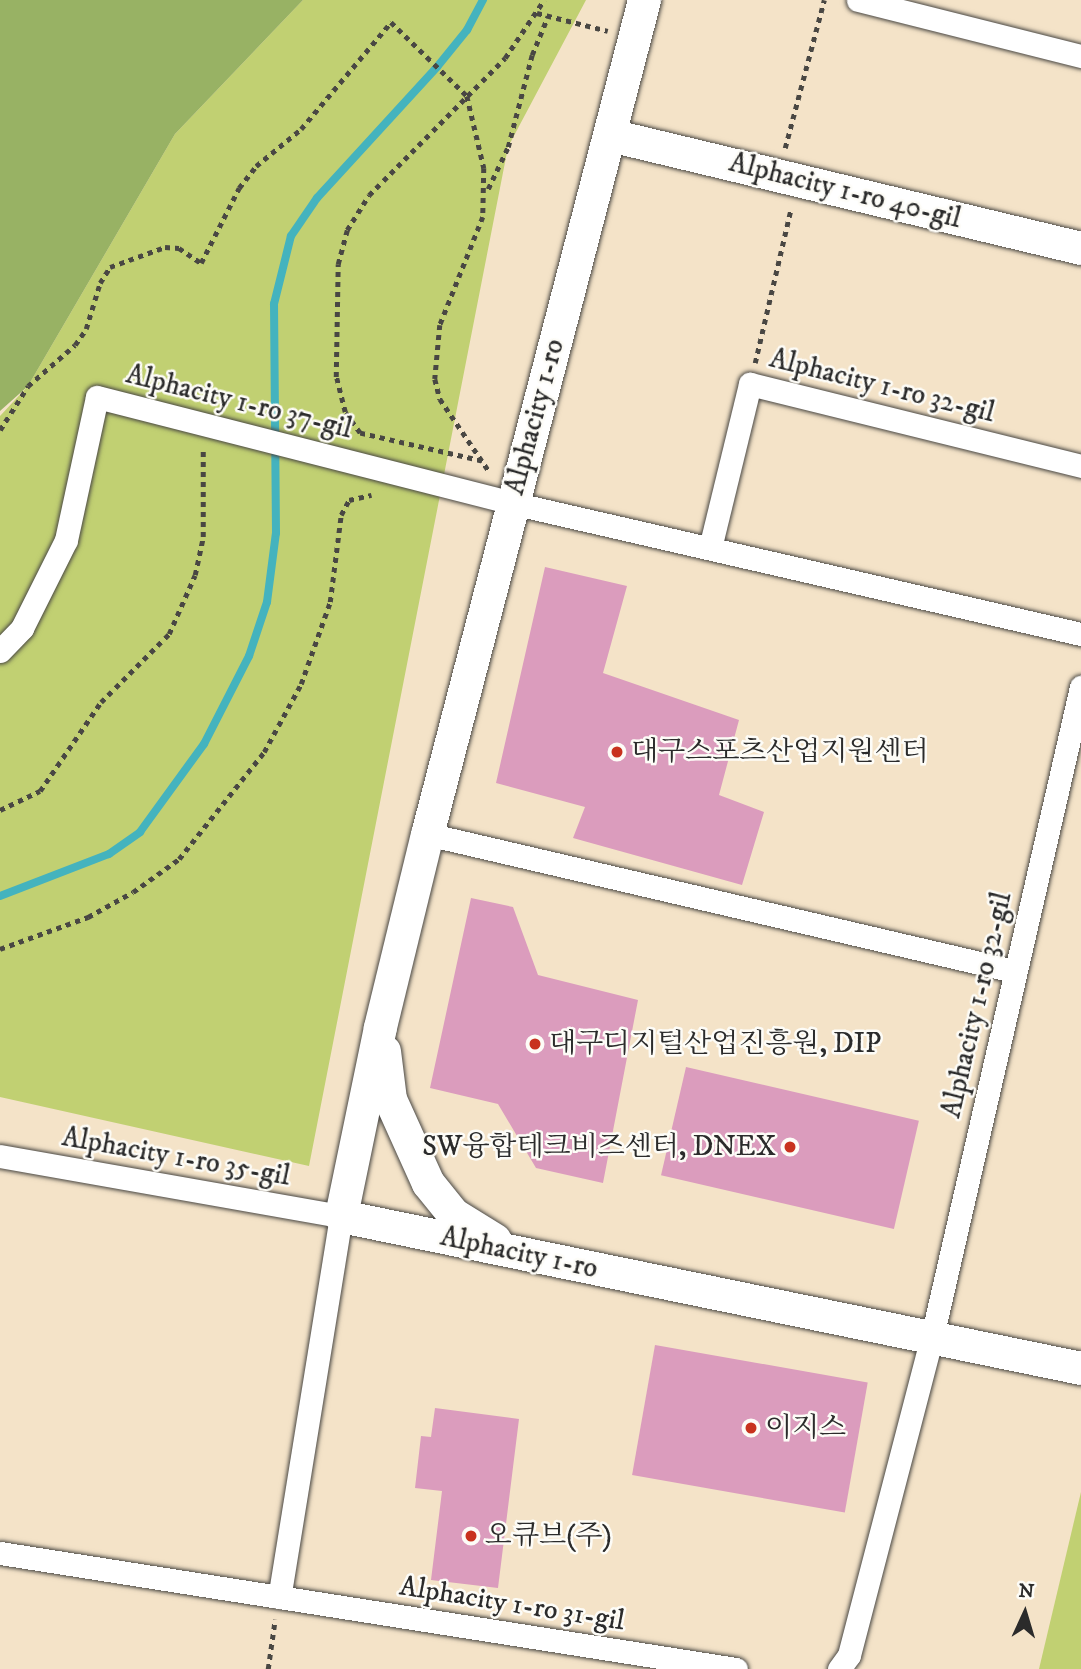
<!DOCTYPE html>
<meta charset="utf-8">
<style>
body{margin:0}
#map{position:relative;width:1081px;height:1669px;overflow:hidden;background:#f4e3c8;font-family:"IM FELL DW Pica","Noto Serif KR",serif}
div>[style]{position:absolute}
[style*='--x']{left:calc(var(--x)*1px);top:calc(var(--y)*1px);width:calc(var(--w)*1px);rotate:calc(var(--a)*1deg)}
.green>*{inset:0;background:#c1d072}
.forest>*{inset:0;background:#98b264}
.stream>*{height:8px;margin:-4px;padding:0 4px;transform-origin:4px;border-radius:4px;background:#44b3be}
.building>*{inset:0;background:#db9cbd;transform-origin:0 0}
.path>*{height:4.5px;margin-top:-2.25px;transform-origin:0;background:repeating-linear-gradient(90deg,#494743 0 5px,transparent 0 10px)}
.roads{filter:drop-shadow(0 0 2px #494743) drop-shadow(0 0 2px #494743)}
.street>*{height:23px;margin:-11.5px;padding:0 11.5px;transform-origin:11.5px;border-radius:11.5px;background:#fff}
.secondary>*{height:33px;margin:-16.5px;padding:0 16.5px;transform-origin:16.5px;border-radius:16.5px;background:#fff}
.dots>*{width:19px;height:19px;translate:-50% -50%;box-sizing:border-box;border:4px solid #fdfcf7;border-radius:50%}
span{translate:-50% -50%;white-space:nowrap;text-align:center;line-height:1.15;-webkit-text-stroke:5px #fdfcf7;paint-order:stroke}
.street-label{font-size:28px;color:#2b2b2b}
.poi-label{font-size:28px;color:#2b2b2b}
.left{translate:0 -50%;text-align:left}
.right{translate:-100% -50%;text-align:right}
.north{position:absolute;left:990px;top:1578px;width:70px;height:70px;-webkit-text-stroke:5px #fdfcf7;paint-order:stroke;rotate:4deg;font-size:19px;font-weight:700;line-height:28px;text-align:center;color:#2b2b2b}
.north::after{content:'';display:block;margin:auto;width:24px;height:32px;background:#2b2b2b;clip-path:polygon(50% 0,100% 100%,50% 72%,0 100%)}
</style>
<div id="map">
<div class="green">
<div style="clip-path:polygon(303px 0,586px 0,508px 147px,309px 1166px,0 1097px,0 416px,28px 386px,175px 134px)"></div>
<div style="clip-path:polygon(1081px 1492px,1081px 1669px,1039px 1669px)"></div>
</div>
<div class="forest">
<div style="clip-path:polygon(0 0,303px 0,175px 134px,28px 386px,0 411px)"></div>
</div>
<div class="stream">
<div style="--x:0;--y:896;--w:117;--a:-21.1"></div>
<div style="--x:109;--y:854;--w:38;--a:-35"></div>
<div style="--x:140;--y:832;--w:109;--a:-54"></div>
<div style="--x:204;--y:744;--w:99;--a:-62.9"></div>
<div style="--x:249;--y:656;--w:57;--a:-71.6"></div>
<div style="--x:267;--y:602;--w:70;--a:-82.6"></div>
<div style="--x:276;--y:533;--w:229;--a:-90.5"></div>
<div style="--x:274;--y:304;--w:70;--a:-76"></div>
<div style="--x:291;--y:236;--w:46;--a:-55.6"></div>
<div style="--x:317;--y:198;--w:178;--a:-47.5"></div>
<div style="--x:437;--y:67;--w:48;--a:-51"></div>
<div style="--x:467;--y:30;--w:34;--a:-62"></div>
</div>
<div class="building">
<div style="clip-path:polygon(545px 567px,627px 586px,603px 673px,739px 720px,719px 795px,764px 812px,742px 885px,573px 838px,585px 807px,496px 783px)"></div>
<div style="clip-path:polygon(471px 898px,513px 907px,538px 975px,638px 1000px,603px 1183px,536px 1168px,498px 1104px,430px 1088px)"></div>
<div style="left:686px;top:1067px;width:239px;height:111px;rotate:13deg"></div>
<div style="left:655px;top:1345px;width:216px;height:132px;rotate:10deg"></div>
<div style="clip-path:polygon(435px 1408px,519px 1419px,498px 1588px,431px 1580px,442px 1491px,415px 1488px,421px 1436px,431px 1437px)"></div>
</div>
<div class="path">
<div style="--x:537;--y:13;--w:73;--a:14.2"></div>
<div style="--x:785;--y:148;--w:153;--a:-75.2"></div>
<div style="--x:488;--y:189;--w:47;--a:-64.5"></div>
<div style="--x:508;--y:147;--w:95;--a:-75.4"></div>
<div style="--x:532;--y:55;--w:42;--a:-67.7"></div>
<div style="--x:755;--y:363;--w:159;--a:-76.9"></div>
<div style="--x:0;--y:430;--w:52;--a:-57.5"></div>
<div style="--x:28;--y:386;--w:62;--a:-41.1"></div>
<div style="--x:75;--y:345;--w:19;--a:-55"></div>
<div style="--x:86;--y:329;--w:48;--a:-73.1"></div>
<div style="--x:100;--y:283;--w:19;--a:-58"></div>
<div style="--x:110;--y:267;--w:59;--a:-20"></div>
<div style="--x:165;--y:247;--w:14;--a:4"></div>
<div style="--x:179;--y:248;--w:27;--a:34"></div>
<div style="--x:201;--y:263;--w:84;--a:-63.1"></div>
<div style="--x:239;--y:188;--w:28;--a:-52"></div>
<div style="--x:256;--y:166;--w:58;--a:-39.4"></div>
<div style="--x:301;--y:129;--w:140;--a:-49.9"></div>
<div style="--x:391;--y:22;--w:106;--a:44.2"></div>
<div style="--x:467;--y:96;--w:74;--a:76.7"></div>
<div style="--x:484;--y:168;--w:49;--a:91.2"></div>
<div style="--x:483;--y:217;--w:116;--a:111.7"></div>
<div style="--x:440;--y:325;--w:54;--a:95.3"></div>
<div style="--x:435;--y:379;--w:21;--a:76"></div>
<div style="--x:440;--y:399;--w:87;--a:55.8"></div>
<div style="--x:482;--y:461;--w:125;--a:-167.1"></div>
<div style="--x:360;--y:433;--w:26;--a:-126"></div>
<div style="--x:345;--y:412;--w:36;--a:-104"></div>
<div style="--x:336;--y:377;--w:113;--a:-89"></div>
<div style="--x:338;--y:264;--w:35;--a:-75"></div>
<div style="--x:347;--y:230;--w:41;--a:-57.8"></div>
<div style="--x:369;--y:195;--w:193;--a:-45.2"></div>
<div style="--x:505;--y:58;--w:70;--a:-56.1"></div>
<div style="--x:0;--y:810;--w:44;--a:-25.4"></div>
<div style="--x:40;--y:791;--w:108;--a:-55.6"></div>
<div style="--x:101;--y:702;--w:96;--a:-45"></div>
<div style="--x:169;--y:634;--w:64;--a:-66.2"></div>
<div style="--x:195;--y:575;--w:39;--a:-78"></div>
<div style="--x:203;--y:537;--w:88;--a:-90"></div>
<div style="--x:0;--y:949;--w:94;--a:-20"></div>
<div style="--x:88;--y:917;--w:51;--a:-29.1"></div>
<div style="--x:133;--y:892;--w:57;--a:-35.7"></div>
<div style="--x:179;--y:859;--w:137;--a:-51.5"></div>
<div style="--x:264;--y:752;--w:77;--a:-61.4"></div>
<div style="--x:301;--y:684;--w:87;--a:-70.5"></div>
<div style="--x:330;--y:602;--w:88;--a:-82.8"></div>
<div style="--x:341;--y:515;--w:17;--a:-62"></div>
<div style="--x:349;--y:500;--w:23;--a:-13"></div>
<div style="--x:268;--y:1669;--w:50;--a:-82"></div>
</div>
<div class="roads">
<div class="street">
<div style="--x:858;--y:0;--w:230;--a:14.1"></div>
<div style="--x:710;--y:548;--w:169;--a:-76.3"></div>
<div style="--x:750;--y:384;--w:341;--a:13.9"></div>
<div style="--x:0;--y:651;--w:32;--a:-46"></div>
<div style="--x:22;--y:628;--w:98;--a:-63.4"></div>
<div style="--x:66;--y:540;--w:146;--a:-77.8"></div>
<div style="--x:97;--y:397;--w:428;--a:14.3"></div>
<div style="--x:512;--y:503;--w:584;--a:12.97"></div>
<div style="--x:427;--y:834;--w:603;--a:13.14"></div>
<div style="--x:0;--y:1156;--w:346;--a:10"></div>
<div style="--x:341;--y:1216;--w:386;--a:99.2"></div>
<div style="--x:0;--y:1553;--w:745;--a:8.96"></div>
<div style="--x:839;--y:1669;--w:17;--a:-54"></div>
<div style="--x:849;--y:1655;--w:329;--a:-75.4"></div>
<div style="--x:932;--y:1337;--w:667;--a:-77.09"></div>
</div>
<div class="secondary">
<div style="--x:644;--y:0;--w:862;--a:104.58"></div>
<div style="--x:427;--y:834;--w:199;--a:103.7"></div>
<div style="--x:380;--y:1027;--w:193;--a:101.7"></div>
<div style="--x:341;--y:1216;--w:755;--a:11.61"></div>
<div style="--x:610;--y:135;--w:484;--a:13.5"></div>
<div style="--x:384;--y:1051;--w:48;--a:82.9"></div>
<div style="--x:390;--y:1099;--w:92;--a:65.7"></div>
<div style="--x:428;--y:1183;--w:40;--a:51"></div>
<div style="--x:453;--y:1214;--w:49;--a:31.8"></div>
</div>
</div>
<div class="dots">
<div style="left:617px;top:752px;background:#c8321e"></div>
<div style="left:535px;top:1044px;background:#c8321e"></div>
<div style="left:790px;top:1147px;background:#c8321e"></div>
<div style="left:751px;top:1428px;background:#c8321e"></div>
<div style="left:471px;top:1536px;background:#c8321e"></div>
</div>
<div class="street-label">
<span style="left:845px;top:191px;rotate:14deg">Alphacity 1-ro 40-gil</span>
<span style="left:882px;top:386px;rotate:14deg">Alphacity 1-ro 32-gil</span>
<span style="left:239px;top:402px;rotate:14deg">Alphacity 1-ro 37-gil</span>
<span style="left:535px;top:417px;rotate:-75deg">Alphacity 1-ro</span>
<span style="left:977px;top:1005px;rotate:-77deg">Alphacity 1-ro 32-gil</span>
<span style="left:176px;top:1157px;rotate:10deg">Alphacity 1-ro 35-gil</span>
<span style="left:519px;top:1253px;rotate:12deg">Alphacity 1-ro</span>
<span style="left:512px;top:1604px;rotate:9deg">Alphacity 1-ro 31-gil</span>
</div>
<div class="poi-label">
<span class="left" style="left:631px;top:752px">대구스포츠산업지원센터</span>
<span class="left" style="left:549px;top:1044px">대구디지털산업진흥원, DIP</span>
<span class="right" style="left:776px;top:1147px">SW융합테크비즈센터, DNEX</span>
<span class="left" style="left:765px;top:1428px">이지스</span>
<span class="left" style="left:485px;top:1536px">오큐브(주)</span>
</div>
<div class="north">N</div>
</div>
